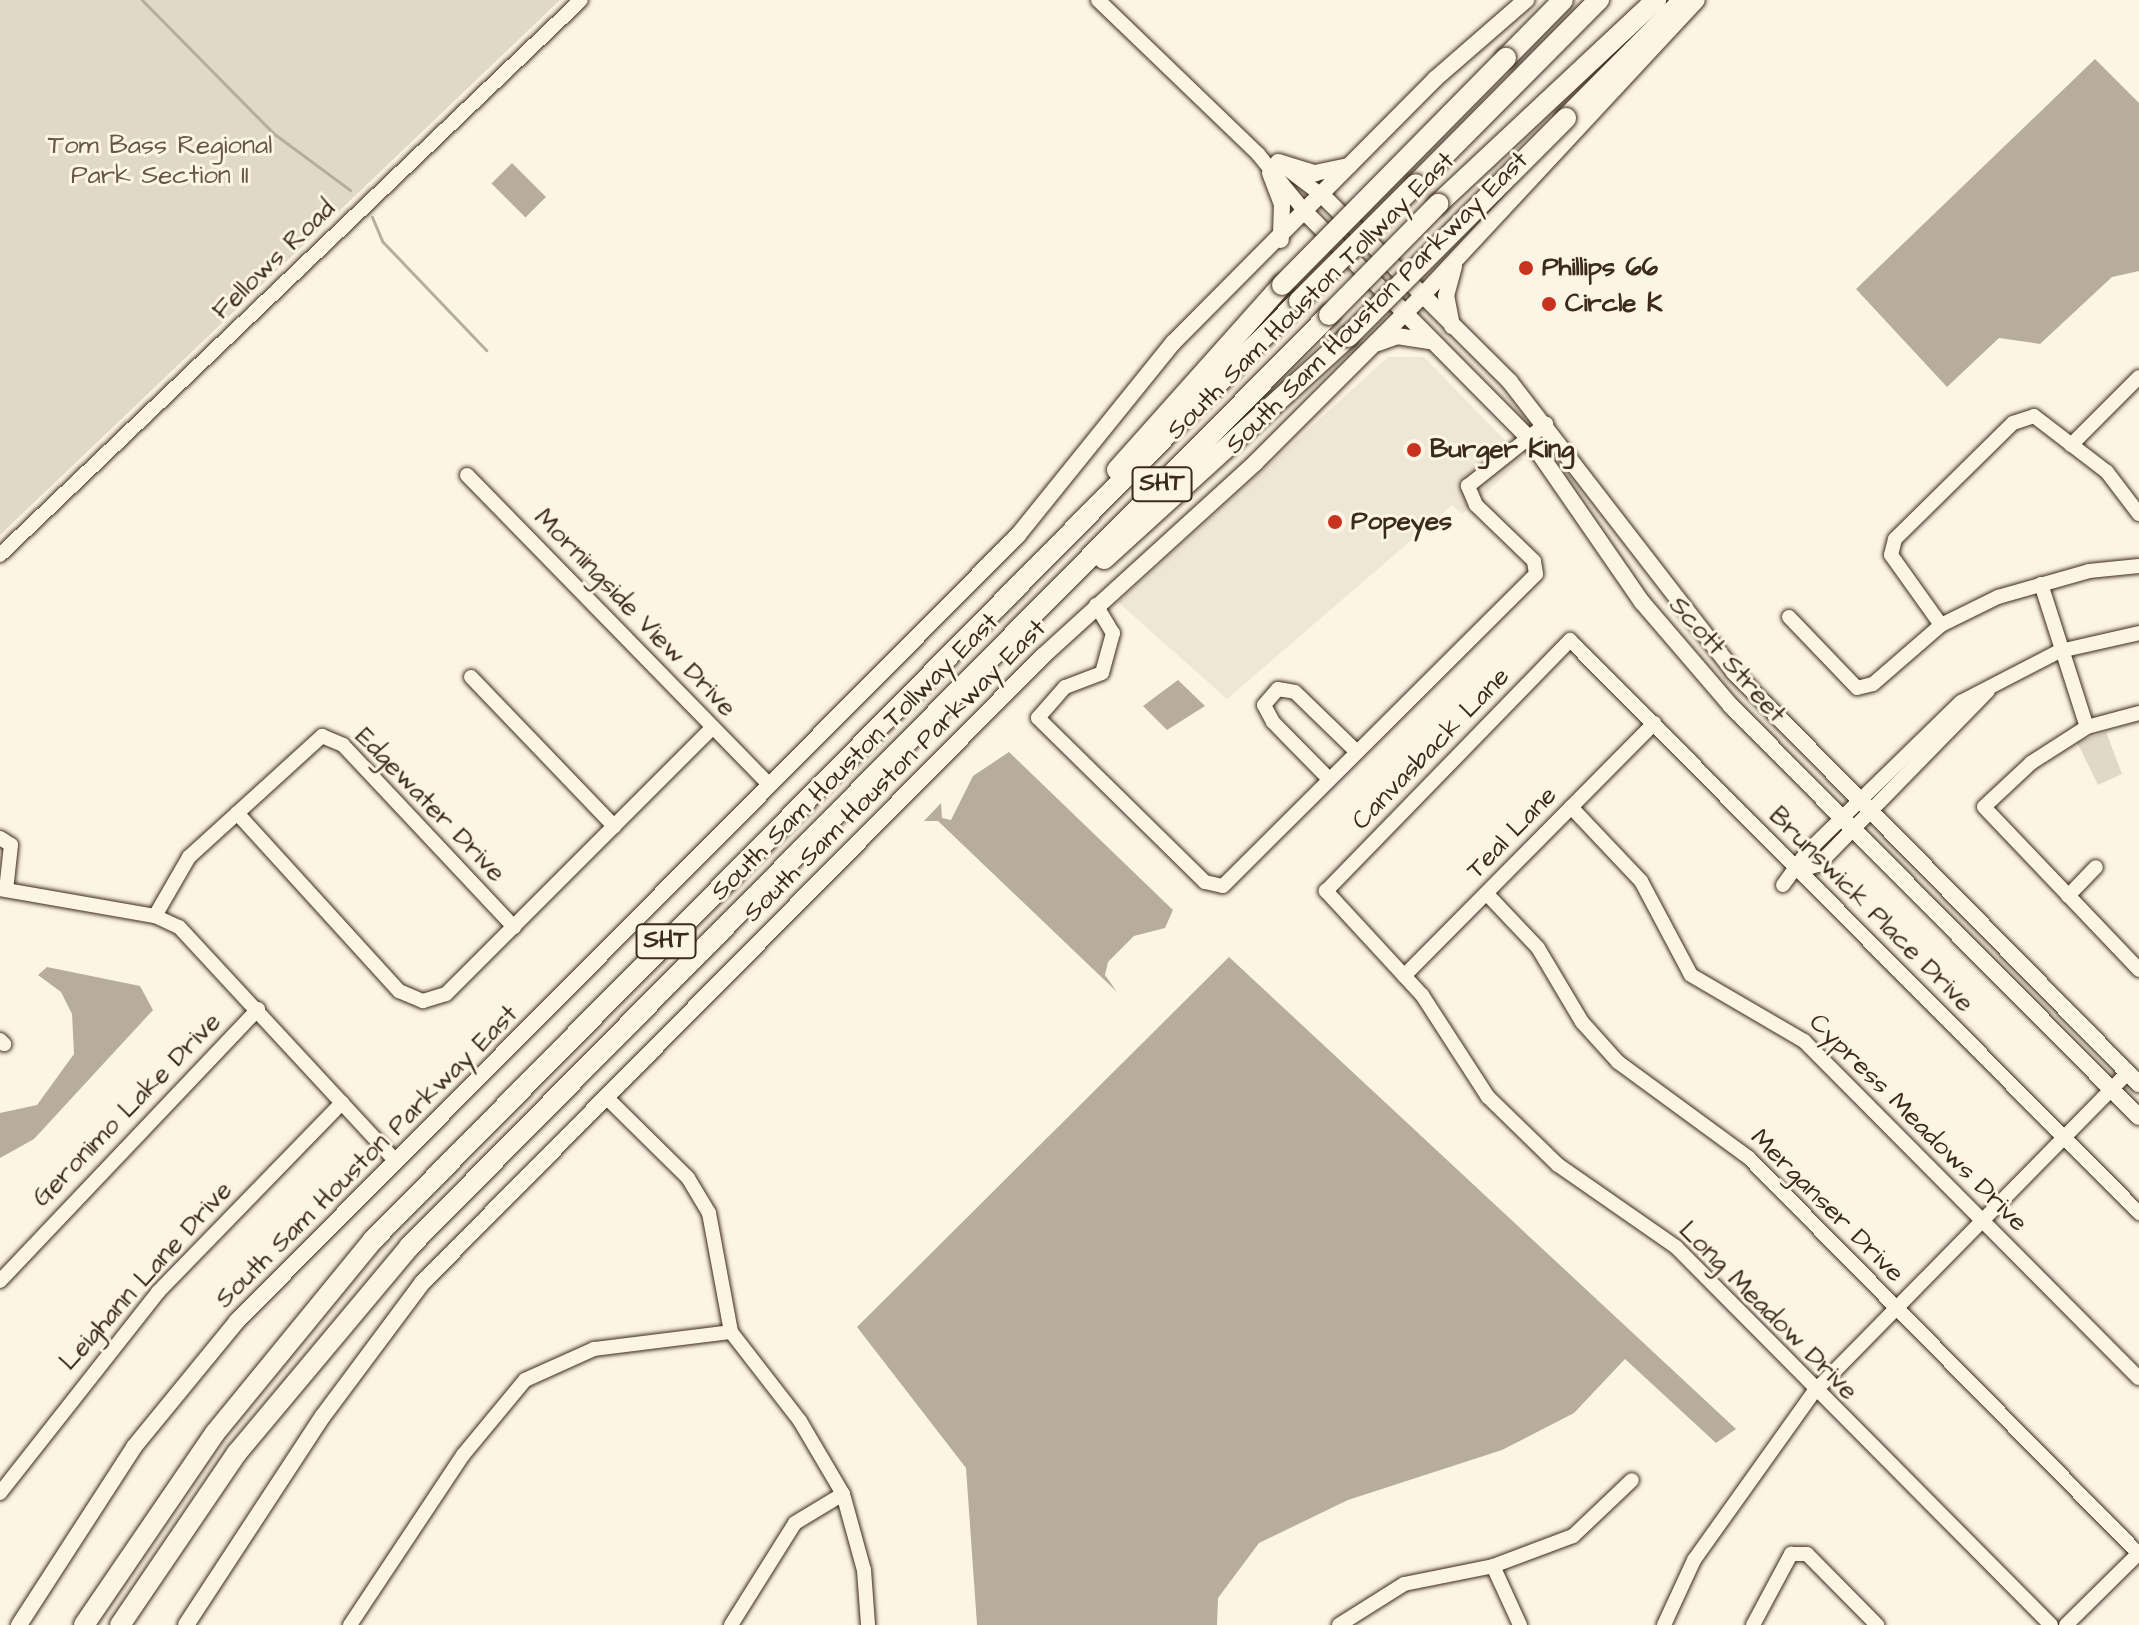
<!DOCTYPE html>
<style>
body{margin:0}
#map{position:relative;width:2139px;height:1625px;overflow:hidden;background:#fcf5e5;font-family:"Architects Daughter",sans-serif}
div>[style]{position:absolute}
[style*='--x']{left:calc(var(--x)*1px);top:calc(var(--y)*1px);width:calc(var(--w)*1px);rotate:calc(var(--a)*1deg)}
.built>*{inset:0;background:#eee6d6}
.green>*{inset:0;background:#e0d8c8}
.water>*{inset:0;background:#b7ad9e;transform-origin:0 0}
.stream>*{height:3px;margin:-1.5px;padding:0 1.5px;transform-origin:1.5px;border-radius:1.5px;background:#b7ad9e}
.roads{filter:drop-shadow(0 0 2px #3b2a1e) drop-shadow(0 0 2px #3b2a1e)}
.minor>*{height:14px;margin:-7px;padding:0 7px;transform-origin:7px;border-radius:7px;background:#fcf5e5}
.major>*{height:16px;margin:-8px;padding:0 8px;transform-origin:8px;border-radius:8px;background:#fcf5e5}
.highway>*{height:20px;margin:-10px;padding:0 10px;transform-origin:10px;border-radius:10px;background:#fcf5e5}
.bridges{filter:drop-shadow(0 0 2px #3b2a1e) drop-shadow(0 0 2px #3b2a1e)}
.highway-bridge>*{height:20px;margin:-10px;padding:0 10px;transform-origin:10px;border-radius:10px;background:#fcf5e5}
.dots>*{width:22px;height:22px;translate:-50% -50%;box-sizing:border-box;border:4px solid #fcf5e5;border-radius:50%}
span{translate:-50% -50%;white-space:nowrap;text-align:center;line-height:1.15;-webkit-text-stroke:6px #fcf5e5;paint-order:stroke}
.shield-label span{padding:2px 6px;background:#fcf5e5;border:2px solid;border-radius:6px;-webkit-text-stroke-width:0}
.shield-label{font-size:24px;color:#3b2a1e;font-weight:700}
.park-label{font-size:26px;color:#645648}
.street-label{font-size:26px;color:#3b2a1e}
.poi-label{font-size:26px;color:#3b2a1e;font-weight:700}
.left{translate:0 -50%;text-align:left}
</style>
<div id="map">
<div class="built">
<div style="clip-path:polygon(1388px 357px,1424px 357px,1523px 459px,1462px 514px,1452px 505px,1227px 699px,1118px 602px)"></div>
</div>
<div class="green">
<div style="clip-path:polygon(0 0,560px 0,0 535px)"></div>
<div style="clip-path:polygon(2106px 732px,2122px 774px,2098px 785px,2077px 742px)"></div>
</div>
<div class="water">
<div style="clip-path:polygon(2095px 59px,2139px 103px,2139px 271px,2112px 277px,2040px 344px,1999px 338px,1947px 387px,1856px 289px)"></div>
<div style="left:512px;top:163px;width:48px;height:29px;rotate:45deg"></div>
<div style="clip-path:polygon(1178px 680px,1205px 706px,1167px 730px,1143px 706px)"></div>
<div style="clip-path:polygon(1009px 752px,1173px 910px,1165px 928px,1134px 936px,1108px 962px,1105px 975px,1117px 992px,938px 821px,924px 821px,941px 803px,942px 818px,951px 820px,973px 776px)"></div>
<div style="clip-path:polygon(1229px 957px,1736px 1429px,1716px 1443px,1625px 1359px,1574px 1413px,1502px 1450px,1348px 1500px,1259px 1543px,1218px 1598px,1217px 1625px,977px 1625px,966px 1468px,857px 1327px)"></div>
<div style="clip-path:polygon(47px 967px,140px 986px,153px 1010px,34px 1139px,0 1158px,0 1113px,37px 1105px,74px 1054px,72px 1014px,61px 992px,38px 975px)"></div>
</div>
<div class="stream">
<div style="--x:142;--y:0;--w:187;--a:45.4"></div>
<div style="--x:273;--y:133;--w:96;--a:36.5"></div>
<div style="--x:372;--y:217;--w:26;--a:67"></div>
<div style="--x:382;--y:241;--w:151;--a:46.3"></div>
</div>
<div class="roads">
<div class="minor">
<div style="--x:1098;--y:0;--w:222;--a:43.9"></div>
<div style="--x:1258;--y:154;--w:77;--a:50.8"></div>
<div style="--x:1283;--y:166;--w:51;--a:37.1"></div>
<div style="--x:2071;--y:445;--w:96;--a:-45"></div>
<div style="--x:467;--y:475;--w:433;--a:45.7"></div>
<div style="--x:0;--y:555;--w:803;--a:-43.69"></div>
<div style="--x:2041;--y:584;--w:150;--a:72.2"></div>
<div style="--x:1096;--y:605;--w:33;--a:59"></div>
<div style="--x:1113;--y:633;--w:41;--a:105.4"></div>
<div style="--x:1102;--y:673;--w:40;--a:159"></div>
<div style="--x:1065;--y:687;--w:41;--a:131.1"></div>
<div style="--x:1038;--y:718;--w:234;--a:44.5"></div>
<div style="--x:1205;--y:882;--w:18;--a:13"></div>
<div style="--x:1223;--y:886;--w:442;--a:-44.9"></div>
<div style="--x:1536;--y:574;--w:13;--a:-99"></div>
<div style="--x:1534;--y:561;--w:81;--a:-136"></div>
<div style="--x:1476;--y:505;--w:21;--a:-113"></div>
<div style="--x:1468;--y:486;--w:100;--a:-38.5"></div>
<div style="--x:1789;--y:617;--w:98;--a:46.2"></div>
<div style="--x:1857;--y:688;--w:16;--a:-14"></div>
<div style="--x:1873;--y:684;--w:90;--a:-40.9"></div>
<div style="--x:1941;--y:625;--w:64;--a:-26.2"></div>
<div style="--x:1998;--y:597;--w:95;--a:-15.9"></div>
<div style="--x:2089;--y:571;--w:50;--a:-5.7"></div>
<div style="--x:1941;--y:625;--w:86;--a:-125.5"></div>
<div style="--x:1891;--y:555;--w:16;--a:-76"></div>
<div style="--x:1895;--y:539;--w:165;--a:-44.5"></div>
<div style="--x:2013;--y:423;--w:22;--a:-18"></div>
<div style="--x:2034;--y:416;--w:92;--a:37.5"></div>
<div style="--x:2107;--y:472;--w:53;--a:52.7"></div>
<div style="--x:471;--y:677;--w:207;--a:46.2"></div>
<div style="--x:2139;--y:713;--w:54;--a:164.9"></div>
<div style="--x:2087;--y:727;--w:67;--a:147.3"></div>
<div style="--x:2031;--y:763;--w:64;--a:136.9"></div>
<div style="--x:1984;--y:807;--w:225;--a:46.4"></div>
<div style="--x:1329;--y:779;--w:80;--a:-134.5"></div>
<div style="--x:1273;--y:722;--w:19;--a:-118"></div>
<div style="--x:1264;--y:705;--w:21;--a:-49"></div>
<div style="--x:1278;--y:689;--w:17;--a:10"></div>
<div style="--x:1295;--y:692;--w:86;--a:44.1"></div>
<div style="--x:1571;--y:807;--w:102;--a:46.6"></div>
<div style="--x:1641;--y:881;--w:106;--a:62"></div>
<div style="--x:1691;--y:975;--w:131;--a:30.3"></div>
<div style="--x:1804;--y:1041;--w:475;--a:45.2"></div>
<div style="--x:237;--y:813;--w:241;--a:47.7"></div>
<div style="--x:399;--y:991;--w:26;--a:23"></div>
<div style="--x:423;--y:1001;--w:24;--a:-17"></div>
<div style="--x:446;--y:994;--w:376;--a:-45"></div>
<div style="--x:0;--y:838;--w:13;--a:32"></div>
<div style="--x:11;--y:845;--w:45;--a:96.3"></div>
<div style="--x:1798;--y:871;--w:21;--a:-17"></div>
<div style="--x:1818;--y:865;--w:243;--a:-45.7"></div>
<div style="--x:1783;--y:885;--w:39;--a:-54"></div>
<div style="--x:1806;--y:853;--w:216;--a:-44.3"></div>
<div style="--x:1961;--y:702;--w:111;--a:-27.3"></div>
<div style="--x:2060;--y:651;--w:81;--a:-12.8"></div>
<div style="--x:0;--y:889;--w:157;--a:9.9"></div>
<div style="--x:155;--y:916;--w:26;--a:25"></div>
<div style="--x:179;--y:927;--w:318;--a:47.2"></div>
<div style="--x:1487;--y:894;--w:74;--a:46.6"></div>
<div style="--x:1538;--y:948;--w:86;--a:59.3"></div>
<div style="--x:1582;--y:1022;--w:54;--a:48"></div>
<div style="--x:1618;--y:1062;--w:162;--a:36.2"></div>
<div style="--x:1749;--y:1158;--w:556;--a:45.44"></div>
<div style="--x:2068;--y:896;--w:40;--a:-46"></div>
<div style="--x:155;--y:916;--w:68;--a:-60"></div>
<div style="--x:189;--y:857;--w:180;--a:-42.3"></div>
<div style="--x:322;--y:736;--w:23;--a:23"></div>
<div style="--x:343;--y:745;--w:250;--a:46.8"></div>
<div style="--x:1404;--y:976;--w:356;--a:-45.3"></div>
<div style="--x:0;--y:1040;--w:6;--a:45"></div>
<div style="--x:606;--y:1097;--w:115;--a:44.6"></div>
<div style="--x:688;--y:1178;--w:41;--a:59"></div>
<div style="--x:709;--y:1213;--w:121;--a:79.5"></div>
<div style="--x:731;--y:1332;--w:113;--a:52.2"></div>
<div style="--x:800;--y:1421;--w:85;--a:59.5"></div>
<div style="--x:843;--y:1494;--w:79;--a:74.6"></div>
<div style="--x:864;--y:1570;--w:55;--a:85.8"></div>
<div style="--x:0;--y:1281;--w:375;--a:-46.5"></div>
<div style="--x:0;--y:1493;--w:256;--a:-51.8"></div>
<div style="--x:158;--y:1292;--w:264;--a:-45.8"></div>
<div style="--x:1493;--y:1566;--w:65;--a:65.4"></div>
<div style="--x:350;--y:1625;--w:204;--a:-56.4"></div>
<div style="--x:463;--y:1455;--w:97;--a:-50.4"></div>
<div style="--x:525;--y:1380;--w:76;--a:-24.2"></div>
<div style="--x:594;--y:1349;--w:138;--a:-7.1"></div>
<div style="--x:731;--y:1625;--w:120;--a:-57.9"></div>
<div style="--x:795;--y:1523;--w:56;--a:-31.1"></div>
<div style="--x:1339;--y:1625;--w:77;--a:-32.2"></div>
<div style="--x:1404;--y:1584;--w:91;--a:-11.4"></div>
<div style="--x:1493;--y:1566;--w:85;--a:-20.6"></div>
<div style="--x:1573;--y:1536;--w:81;--a:-43.5"></div>
<div style="--x:1664;--y:1625;--w:72;--a:-65.2"></div>
<div style="--x:1694;--y:1560;--w:206;--a:-54.5"></div>
<div style="--x:1814;--y:1392;--w:448;--a:-45.5"></div>
<div style="--x:1753;--y:1625;--w:81;--a:-61.8"></div>
<div style="--x:1791;--y:1554;--w:16;--a:0"></div>
<div style="--x:1807;--y:1554;--w:100;--a:45.4"></div>
<div style="--x:2051;--y:1625;--w:532;--a:-134.77"></div>
<div style="--x:1676;--y:1247;--w:144;--a:-145.2"></div>
<div style="--x:1558;--y:1165;--w:98;--a:-135.8"></div>
<div style="--x:1488;--y:1097;--w:121;--a:-122.9"></div>
<div style="--x:1422;--y:995;--w:142;--a:-132.7"></div>
<div style="--x:1326;--y:891;--w:350;--a:-45.8"></div>
<div style="--x:1570;--y:640;--w:808;--a:45.2"></div>
<div style="--x:2066;--y:1625;--w:103;--a:-44.6"></div>
</div>
<div class="major">
<div style="--x:1278;--y:162;--w:39;--a:17"></div>
<div style="--x:1315;--y:173;--w:35;--a:-12"></div>
<div style="--x:1270;--y:173;--w:33;--a:69"></div>
<div style="--x:1282;--y:204;--w:36;--a:92"></div>
<div style="--x:1324;--y:197;--w:262;--a:44.8"></div>
<div style="--x:1510;--y:382;--w:366;--a:52.3"></div>
<div style="--x:1734;--y:672;--w:578;--a:45.49"></div>
<div style="--x:1307;--y:214;--w:314;--a:45.3"></div>
<div style="--x:1528;--y:437;--w:201;--a:55.4"></div>
<div style="--x:1642;--y:602;--w:137;--a:49.4"></div>
<div style="--x:1731;--y:706;--w:579;--a:45.21"></div>
<div style="--x:1452;--y:326;--w:31;--a:-101"></div>
<div style="--x:1446;--y:296;--w:31;--a:-75"></div>
<div style="--x:1378;--y:343;--w:20;--a:-20"></div>
<div style="--x:1397;--y:336;--w:36;--a:9"></div>
<div style="--x:19;--y:1625;--w:212;--a:-57.1"></div>
<div style="--x:134;--y:1447;--w:163;--a:-50.7"></div>
<div style="--x:237;--y:1321;--w:1108;--a:-45.18"></div>
<div style="--x:1018;--y:535;--w:247;--a:-51.1"></div>
<div style="--x:1173;--y:343;--w:372;--a:-45.2"></div>
<div style="--x:1435;--y:79;--w:121;--a:-41"></div>
<div style="--x:186;--y:1625;--w:250;--a:-56.8"></div>
<div style="--x:323;--y:1416;--w:167;--a:-53.3"></div>
<div style="--x:423;--y:1282;--w:881;--a:-45.28"></div>
<div style="--x:1043;--y:656;--w:287;--a:-42.3"></div>
<div style="--x:1255;--y:463;--w:235;--a:-45"></div>
<div style="--x:1421;--y:297;--w:405;--a:-47.1"></div>
</div>
<div class="highway">
<div style="--x:1506;--y:58;--w:81;--a:-45.5"></div>
<div style="--x:1566;--y:118;--w:166;--a:-45.2"></div>
<div style="--x:1416;--y:184;--w:260;--a:-45.2"></div>
<div style="--x:1438;--y:204;--w:299;--a:-43.1"></div>
<div style="--x:1117;--y:470;--w:248;--a:-48.3"></div>
<div style="--x:1104;--y:559;--w:330;--a:-42.3"></div>
<div style="--x:84;--y:1625;--w:232;--a:-55.7"></div>
<div style="--x:215;--y:1433;--w:249;--a:-50.7"></div>
<div style="--x:373;--y:1240;--w:1319;--a:-45.4"></div>
<div style="--x:120;--y:1625;--w:208;--a:-55.8"></div>
<div style="--x:237;--y:1453;--w:268;--a:-50.1"></div>
<div style="--x:409;--y:1247;--w:1310;--a:-45.37"></div>
</div>
</div>
<div class="bridges">
<div class="highway-bridge">
<div style="--x:1282;--y:285;--w:319;--a:-45.4"></div>
<div style="--x:1299;--y:301;--w:165;--a:-45"></div>
<div style="--x:1329;--y:315;--w:156;--a:-45.5"></div>
<div style="--x:1348;--y:337;--w:309;--a:-45.1"></div>
</div>
</div>
<div class="dots">
<div style="left:1526px;top:268px;background:#c8321e"></div>
<div style="left:1549px;top:304px;background:#c8321e"></div>
<div style="left:1414px;top:450px;background:#c8321e"></div>
<div style="left:1335px;top:522px;background:#c8321e"></div>
</div>
<div class="shield-label">
<span style="left:1162px;top:484px">SHT</span>
<span style="left:666px;top:941px">SHT</span>
</div>
<div class="park-label">
<span style="left:160px;top:161px">Tom Bass Regional<br>Park Section II</span>
</div>
<div class="street-label">
<span style="left:274px;top:260px;rotate:-44deg">Fellows Road</span>
<span style="left:1311px;top:296px;rotate:-45deg">South Sam Houston Tollway East</span>
<span style="left:1377px;top:303px;rotate:-45deg">South Sam Houston Parkway East</span>
<span style="left:635px;top:613px;rotate:46deg">Morningside View Drive</span>
<span style="left:1727px;top:660px;rotate:48deg">Scott Street</span>
<span style="left:1431px;top:749px;rotate:-46deg">Canvasback Lane</span>
<span style="left:855px;top:757px;rotate:-45deg">South Sam Houston Tollway East</span>
<span style="left:895px;top:771px;rotate:-45deg">South Sam Houston Parkway East</span>
<span style="left:430px;top:805px;rotate:46deg">Edgewater Drive</span>
<span style="left:1512px;top:833px;rotate:-46deg">Teal Lane</span>
<span style="left:1871px;top:910px;rotate:45deg">Brunswick Place Drive</span>
<span style="left:127px;top:1110px;rotate:-46deg">Geronimo Lake Drive</span>
<span style="left:1918px;top:1123px;rotate:45deg">Cypress Meadows Drive</span>
<span style="left:367px;top:1157px;rotate:-45deg">South Sam Houston Parkway East</span>
<span style="left:1827px;top:1206px;rotate:45deg">Merganser Drive</span>
<span style="left:146px;top:1276px;rotate:-48deg">Leighann Lane Drive</span>
<span style="left:1768px;top:1311px;rotate:45deg">Long Meadow Drive</span>
</div>
<div class="poi-label">
<span class="left" style="left:1542px;top:268px">Phillips 66</span>
<span class="left" style="left:1565px;top:304px">Circle K</span>
<span class="left" style="left:1430px;top:450px">Burger King</span>
<span class="left" style="left:1351px;top:522px">Popeyes</span>
</div>
</div>
